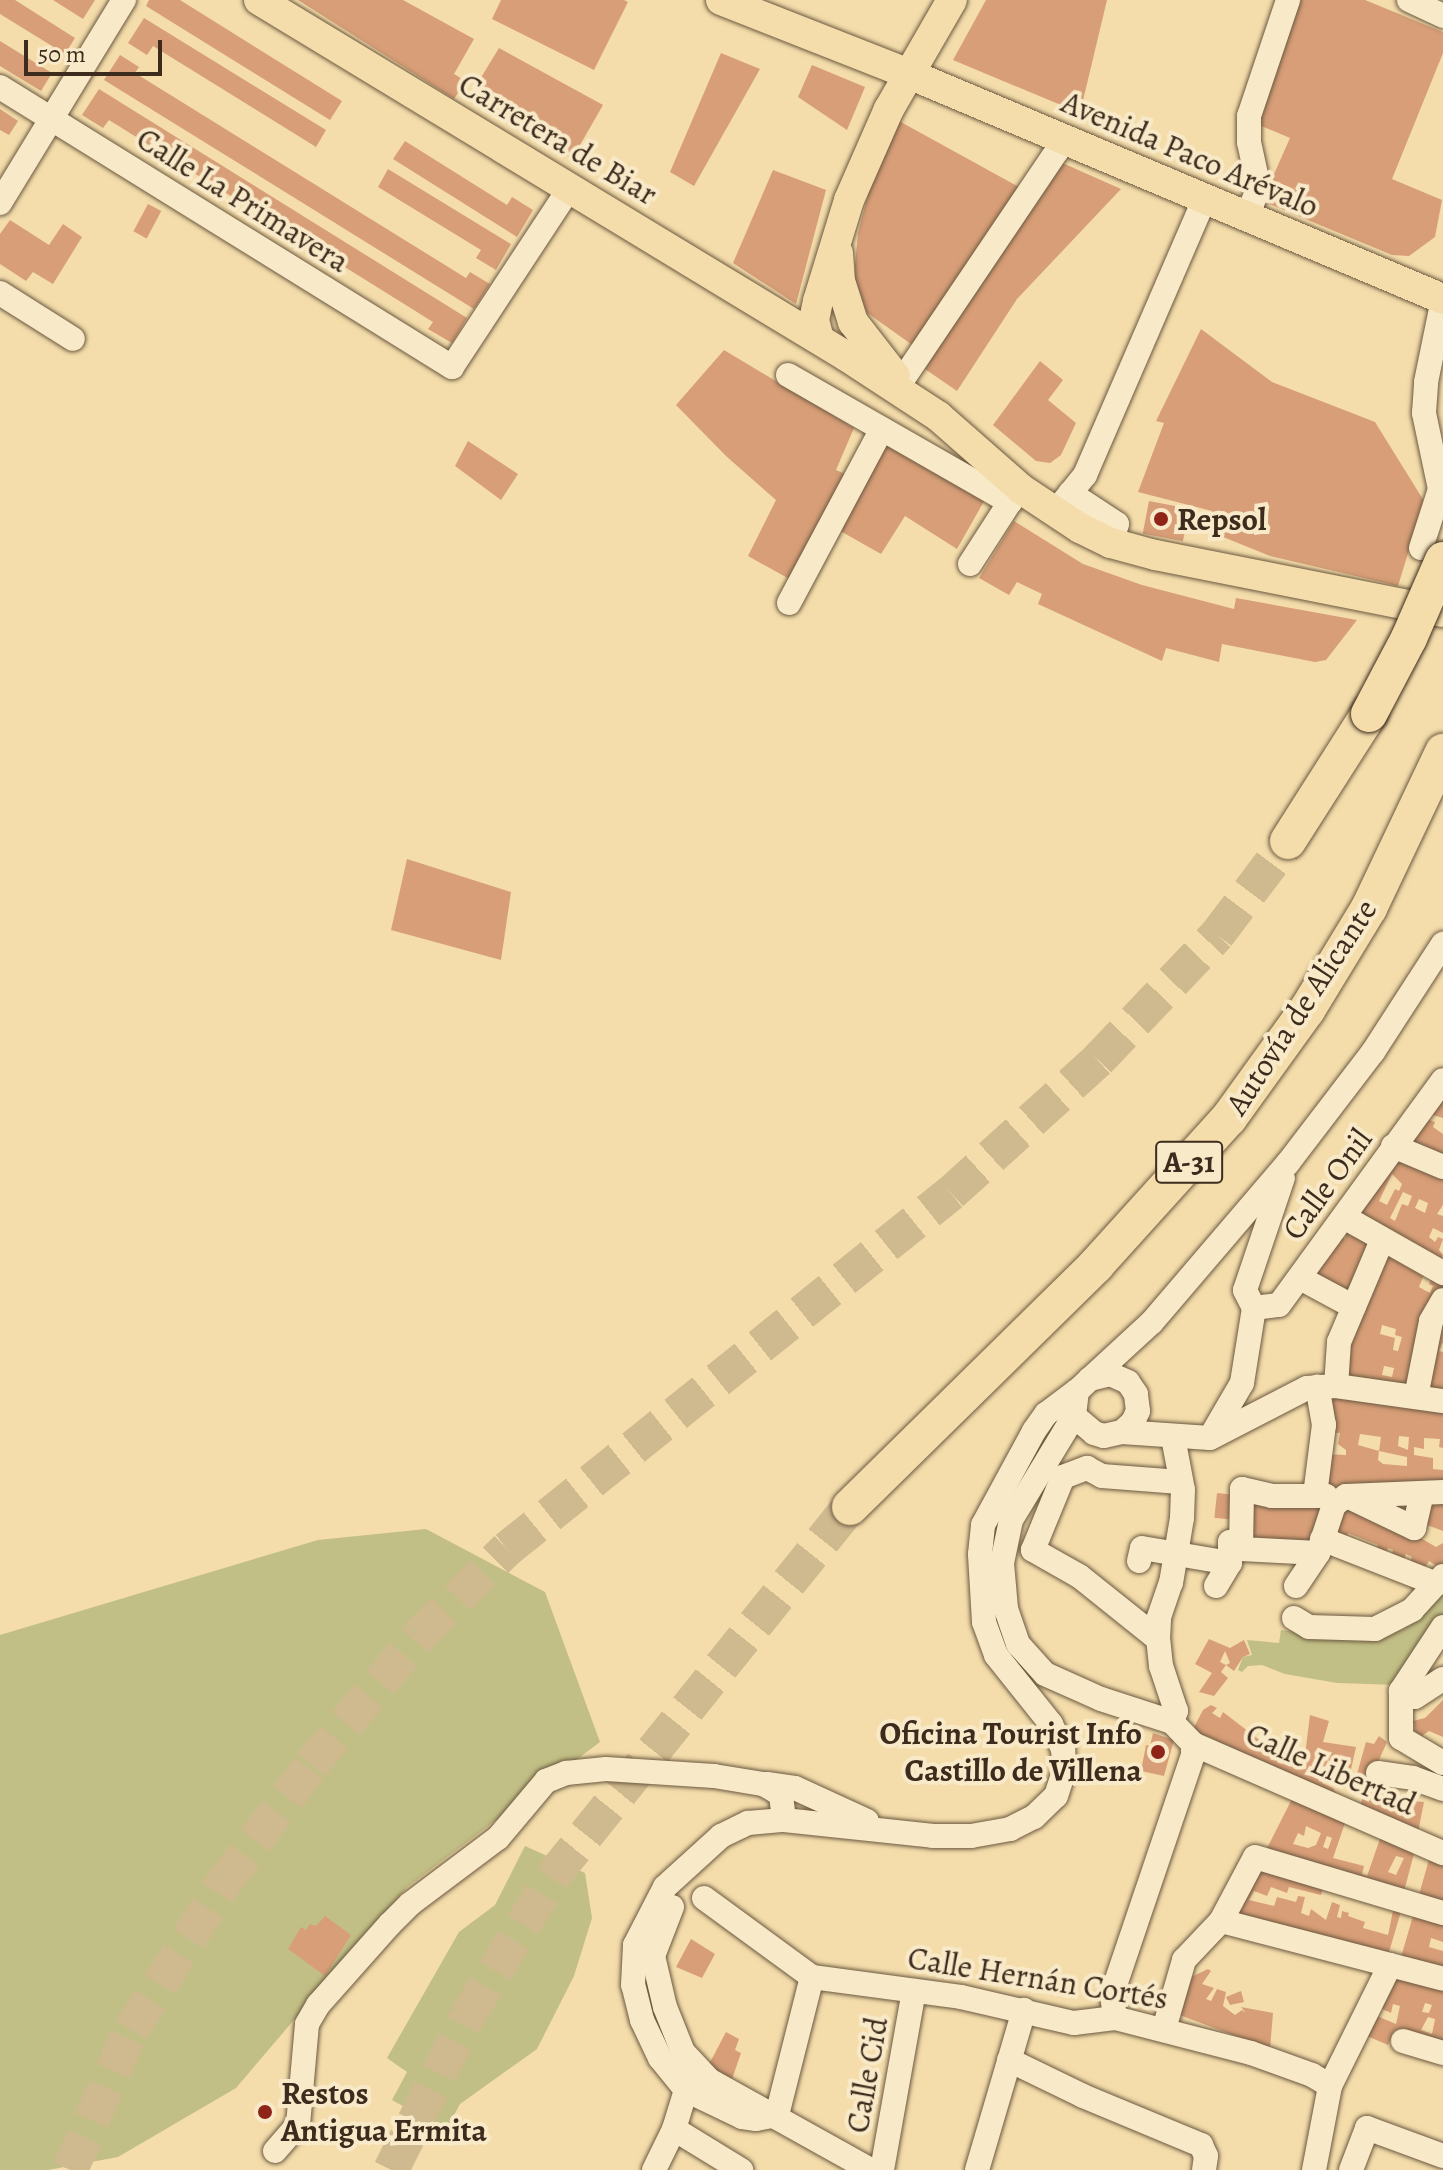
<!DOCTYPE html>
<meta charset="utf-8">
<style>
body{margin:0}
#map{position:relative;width:1443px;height:2170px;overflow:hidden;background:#f4ddab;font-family:Alegreya,serif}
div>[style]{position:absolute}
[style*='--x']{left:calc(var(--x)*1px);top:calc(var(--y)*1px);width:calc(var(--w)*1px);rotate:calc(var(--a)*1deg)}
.green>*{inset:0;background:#c1bf85}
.building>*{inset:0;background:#d79e77;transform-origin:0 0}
.highway-tunnel>*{height:36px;margin-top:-18px;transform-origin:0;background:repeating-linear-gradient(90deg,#cfb98f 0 36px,transparent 0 54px)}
.roads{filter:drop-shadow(0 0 2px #6b5840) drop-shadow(0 0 2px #6b5840)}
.minor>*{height:24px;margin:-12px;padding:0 12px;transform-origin:12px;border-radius:12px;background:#f8e9c8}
.major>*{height:30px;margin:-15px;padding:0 15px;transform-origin:15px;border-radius:15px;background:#f4ddab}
.highway>*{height:36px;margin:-18px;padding:0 18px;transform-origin:18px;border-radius:18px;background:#f4ddab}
.bridges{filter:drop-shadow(0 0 2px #3d2b1d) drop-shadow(0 0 2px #3d2b1d)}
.highway-bridge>*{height:36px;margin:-18px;padding:0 18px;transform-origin:18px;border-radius:18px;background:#f4ddab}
.dots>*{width:22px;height:22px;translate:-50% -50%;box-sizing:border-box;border:4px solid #f8e9c8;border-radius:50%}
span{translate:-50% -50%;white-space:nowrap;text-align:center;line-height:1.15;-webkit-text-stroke:8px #f8e9c8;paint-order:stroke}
.shield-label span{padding:2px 6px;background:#f8e9c8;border:2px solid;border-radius:6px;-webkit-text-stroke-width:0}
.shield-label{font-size:30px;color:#3d2b1d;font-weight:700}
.street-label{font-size:32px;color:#3d2b1d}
.poi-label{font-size:32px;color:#3d2b1d;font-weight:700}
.left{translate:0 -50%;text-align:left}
.right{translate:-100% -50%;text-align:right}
.scale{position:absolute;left:24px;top:40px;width:138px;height:36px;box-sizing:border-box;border:4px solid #3d2b1d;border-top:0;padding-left:10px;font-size:24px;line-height:28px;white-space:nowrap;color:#3d2b1d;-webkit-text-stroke:6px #f8e9c8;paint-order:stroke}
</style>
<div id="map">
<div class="green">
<div style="clip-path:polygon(426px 1529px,545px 1592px,600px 1742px,407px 1887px,236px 2088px,118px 2157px,48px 2170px,0 2170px,0 1635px,318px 1540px)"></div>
<div style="clip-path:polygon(1443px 1591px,1443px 1618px,1398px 1685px,1337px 1683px,1285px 1674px,1262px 1665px,1248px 1666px,1242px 1672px,1238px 1670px,1243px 1657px,1252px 1655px,1247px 1640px,1279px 1643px,1281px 1630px,1360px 1640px,1402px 1630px)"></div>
<div style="clip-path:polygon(525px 1846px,585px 1873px,592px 1918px,574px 1976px,537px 2049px,460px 2104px,446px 2130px,392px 2100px,407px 2072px,387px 2058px,459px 1932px,495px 1905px)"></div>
</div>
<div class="building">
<div style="clip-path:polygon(0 0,15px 0,75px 38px,65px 54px,0 14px)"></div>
<div style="clip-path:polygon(53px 0,95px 0,83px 19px)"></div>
<div style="clip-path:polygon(149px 0,180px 0,342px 101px,330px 120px,146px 6px)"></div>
<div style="clip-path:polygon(298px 0,403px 0,474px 39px,454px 74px,466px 81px,454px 99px)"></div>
<div style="clip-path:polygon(501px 0,624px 0,628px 2px,594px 70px,492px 19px)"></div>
<div style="clip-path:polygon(986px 0,1107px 0,1080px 113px,953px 60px)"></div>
<div style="clip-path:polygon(1301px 0,1365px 0,1443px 32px,1443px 53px,1392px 179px,1442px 200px,1435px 237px,1409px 256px,1392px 255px,1262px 201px,1290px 138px,1252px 122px)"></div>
<div style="clip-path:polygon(144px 18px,326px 130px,316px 147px,153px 46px,147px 55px,128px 43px)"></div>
<div style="clip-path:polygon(0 41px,52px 73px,41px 91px,0 66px)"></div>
<div style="clip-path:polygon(499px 48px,603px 105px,572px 159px,471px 94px)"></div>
<div style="clip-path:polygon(721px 53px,760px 69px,694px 186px,670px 172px)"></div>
<div style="clip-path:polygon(120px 55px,139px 67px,135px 73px,466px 278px,470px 272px,490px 284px,474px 309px,104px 80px)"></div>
<div style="clip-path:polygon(812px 65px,865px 87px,847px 130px,798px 97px)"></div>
<div style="clip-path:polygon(99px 89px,467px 318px,452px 343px,428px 329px,433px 322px,109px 120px,103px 128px,82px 115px)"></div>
<div style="clip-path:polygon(0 109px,18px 121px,9px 135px,0 130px)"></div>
<div style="clip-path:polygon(899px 121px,1019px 187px,918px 349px,866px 312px,854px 276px,858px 233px,870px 187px)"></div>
<div style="clip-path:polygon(405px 141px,507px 205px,512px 197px,533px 210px,517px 237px,393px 159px)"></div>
<div style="clip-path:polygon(1058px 161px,1121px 189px,1017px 299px,957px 391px,925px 369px,1034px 194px)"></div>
<div style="clip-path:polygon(388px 169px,511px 244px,496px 270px,476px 258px,481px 250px,378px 187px)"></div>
<div style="clip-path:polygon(773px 170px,826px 190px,796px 304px,733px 263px)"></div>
<div style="left:148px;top:204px;width:15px;height:31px;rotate:28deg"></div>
<div style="clip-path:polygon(10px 220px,49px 245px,63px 224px,82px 237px,53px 284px,33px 272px,26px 281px,0 264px,0 234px)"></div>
<div style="clip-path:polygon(1201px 329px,1272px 382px,1375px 422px,1424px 501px,1398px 586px,1270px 556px,1206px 530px,1212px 511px,1138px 492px,1164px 423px,1156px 421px)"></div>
<div style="clip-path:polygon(724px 350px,854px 428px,836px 470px,852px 477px,793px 581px,748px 556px,776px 500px,726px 456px,676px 405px)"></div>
<div style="clip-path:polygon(1040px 361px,1063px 380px,1048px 400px,1076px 423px,1061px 455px,1050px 463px,1036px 461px,993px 425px)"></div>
<div style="clip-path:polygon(885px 438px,987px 496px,957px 549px,905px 516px,881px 554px,835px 528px)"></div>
<div style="clip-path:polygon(468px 441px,518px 474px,501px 500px,455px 466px)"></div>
<div style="left:1149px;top:501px;width:41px;height:33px;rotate:11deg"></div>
<div style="clip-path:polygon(1014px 521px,1083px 564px,1142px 585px,1234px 609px,1236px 598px,1357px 620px,1326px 660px,1315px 662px,1222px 644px,1219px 662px,1166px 648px,1162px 661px,1038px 604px,1042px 594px,1017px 582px,1009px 595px,979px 578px)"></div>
<div style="clip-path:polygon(407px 859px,511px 892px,501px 960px,391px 930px)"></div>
<div style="clip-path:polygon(1443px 1093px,1443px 1118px,1430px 1114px)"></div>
<div style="clip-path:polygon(1421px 1117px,1435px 1122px,1433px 1127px,1443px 1134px,1443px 1163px,1403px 1147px)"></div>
<div style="clip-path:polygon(evenodd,1395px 1150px,1443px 1171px,1443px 1205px,1437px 1214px,1443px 1216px,1443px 1233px,1433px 1228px,1429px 1237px,1435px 1242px,1438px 1237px,1443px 1239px,1439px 1250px,1443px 1255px,1437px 1268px,1357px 1222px,1366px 1196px,1395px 1150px,1392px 1174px,1402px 1184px,1399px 1191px,1395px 1189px,1387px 1205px,1379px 1201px,1392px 1174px,1395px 1150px,1403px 1192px,1412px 1196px,1408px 1206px,1402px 1204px,1395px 1221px,1390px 1218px,1403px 1192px,1395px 1150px,1419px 1199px,1428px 1203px,1425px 1213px,1415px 1208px,1419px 1199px)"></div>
<div style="clip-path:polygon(1337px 1234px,1345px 1239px,1347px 1234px,1372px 1244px,1346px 1298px,1305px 1277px)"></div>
<div style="clip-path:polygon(evenodd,1386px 1251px,1426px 1270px,1419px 1287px,1430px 1293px,1433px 1286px,1429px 1284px,1433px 1274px,1443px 1278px,1443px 1290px,1414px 1394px,1340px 1376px,1349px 1337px,1386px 1251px,1382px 1325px,1396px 1329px,1395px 1335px,1402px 1337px,1398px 1351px,1393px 1350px,1395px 1338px,1380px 1334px,1382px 1325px,1386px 1251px,1384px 1366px,1394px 1368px,1392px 1377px,1382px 1375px,1384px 1366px)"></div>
<div style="clip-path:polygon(1443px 1310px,1443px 1342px,1439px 1351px,1443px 1352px,1443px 1397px,1420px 1393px)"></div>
<div style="clip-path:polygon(evenodd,1327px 1394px,1443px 1410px,1443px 1448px,1439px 1447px,1440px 1439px,1424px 1438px,1424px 1449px,1414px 1447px,1414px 1455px,1433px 1458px,1433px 1469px,1443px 1470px,1443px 1488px,1320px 1486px,1324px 1454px,1346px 1455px,1346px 1450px,1338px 1444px,1340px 1433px,1326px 1432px,1327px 1394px,1360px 1434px,1381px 1437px,1379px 1451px,1407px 1457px,1407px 1466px,1383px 1464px,1378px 1460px,1379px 1451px,1358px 1445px,1360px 1434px,1327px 1394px,1399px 1436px,1409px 1437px,1408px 1450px,1398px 1446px,1399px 1436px)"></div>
<div style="left:1217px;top:1493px;width:19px;height:25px;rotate:6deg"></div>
<div style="clip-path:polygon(1426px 1497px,1443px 1497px,1443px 1531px,1419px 1522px)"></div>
<div style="clip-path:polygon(1252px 1500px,1326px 1508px,1314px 1549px,1248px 1544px)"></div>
<div style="clip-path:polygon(1342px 1505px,1402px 1527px,1436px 1547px,1443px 1543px,1443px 1570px,1429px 1561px,1423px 1571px,1408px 1567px,1412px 1557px,1406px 1554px,1402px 1565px,1390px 1560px,1393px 1550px,1388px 1548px,1384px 1558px,1374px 1553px,1378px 1545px,1348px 1533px,1346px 1543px,1331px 1539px)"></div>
<div style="clip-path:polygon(evenodd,1209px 1639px,1230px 1648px,1244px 1640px,1250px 1654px,1243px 1657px,1234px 1671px,1226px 1665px,1221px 1672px,1228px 1678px,1214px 1696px,1199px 1692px,1212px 1673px,1195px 1664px,1209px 1639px,1225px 1651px,1230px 1663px,1226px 1665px,1220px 1662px,1225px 1651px)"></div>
<div style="clip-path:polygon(1443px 1700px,1443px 1737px,1429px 1731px,1422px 1736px,1416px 1734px,1413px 1721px,1425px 1718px)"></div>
<div style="clip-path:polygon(1211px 1705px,1217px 1708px,1212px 1713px,1220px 1718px,1223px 1712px,1266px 1745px,1284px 1746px,1287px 1752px,1284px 1756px,1295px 1761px,1296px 1752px,1305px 1755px,1310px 1715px,1329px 1721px,1323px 1742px,1356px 1747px,1350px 1774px,1353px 1778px,1345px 1788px,1325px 1775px,1322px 1783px,1333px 1788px,1339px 1798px,1190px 1735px,1203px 1710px)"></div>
<div style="clip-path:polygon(1153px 1733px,1174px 1740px,1164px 1776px,1141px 1771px,1146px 1745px,1150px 1746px)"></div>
<div style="clip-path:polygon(1379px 1736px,1387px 1742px,1375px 1769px,1362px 1786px,1355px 1781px,1366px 1742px,1374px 1744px)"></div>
<div style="clip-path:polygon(1383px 1778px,1393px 1780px,1388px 1801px,1410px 1806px,1412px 1801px,1424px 1802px,1417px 1837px,1359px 1808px,1364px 1795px,1369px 1796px,1371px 1788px,1379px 1790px)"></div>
<div style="clip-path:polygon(evenodd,1293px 1797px,1346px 1820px,1333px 1858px,1364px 1866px,1362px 1874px,1367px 1876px,1381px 1836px,1415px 1850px,1402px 1899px,1263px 1856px,1293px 1797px,1306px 1826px,1321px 1833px,1316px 1845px,1308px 1848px,1293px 1844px,1298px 1833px,1304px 1836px,1306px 1826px,1293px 1797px,1327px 1836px,1332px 1838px,1328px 1849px,1323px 1847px,1327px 1836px,1293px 1797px,1396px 1856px,1404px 1858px,1396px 1875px,1388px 1872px,1396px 1856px)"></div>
<div style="clip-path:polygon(1430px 1856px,1443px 1861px,1443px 1908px,1417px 1902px)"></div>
<div style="clip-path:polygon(1256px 1867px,1324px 1886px,1321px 1895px,1289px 1887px,1287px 1893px,1271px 1887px,1267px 1896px,1254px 1891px,1249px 1900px,1274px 1906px,1277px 1897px,1296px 1902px,1298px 1896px,1305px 1897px,1301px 1913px,1309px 1916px,1311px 1909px,1326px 1920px,1332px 1902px,1340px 1905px,1337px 1917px,1341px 1918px,1342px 1911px,1349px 1913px,1348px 1916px,1365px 1922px,1363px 1928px,1388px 1935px,1394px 1906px,1402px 1908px,1387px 1959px,1230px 1920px)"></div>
<div style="clip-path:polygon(1415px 1909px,1443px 1917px,1443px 1942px,1431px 1938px,1429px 1947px,1443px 1951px,1443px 1975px,1399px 1964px)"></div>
<div style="clip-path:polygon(325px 1916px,351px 1935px,325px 1976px,288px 1949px,301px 1927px,306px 1930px,310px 1924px,316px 1926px)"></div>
<div style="clip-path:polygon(691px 1939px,715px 1954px,702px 1978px,676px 1967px)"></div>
<div style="clip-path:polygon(1208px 1969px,1211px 1971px,1202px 1984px,1214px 1988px,1206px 1999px,1211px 2001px,1217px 1989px,1226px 1992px,1223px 2006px,1235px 2015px,1242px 2010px,1246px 2013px,1241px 2007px,1273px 2013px,1270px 2049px,1177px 2014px,1187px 1979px)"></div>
<div style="clip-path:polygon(evenodd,1391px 1971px,1443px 1985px,1443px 2049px,1393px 2034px,1388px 2045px,1360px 2033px,1391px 1971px,1425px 2003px,1432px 2005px,1429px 2013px,1422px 2012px,1425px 2003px,1391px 1971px,1393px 2004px,1400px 2006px,1396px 2024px,1377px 2016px,1380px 2008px,1391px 2013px,1393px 2004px,1391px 1971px,1428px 2017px,1435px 2019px,1432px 2034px,1421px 2030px,1428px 2017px)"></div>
<div style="clip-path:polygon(1241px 1991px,1244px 2002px,1230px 2005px,1226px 1997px)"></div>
<div style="clip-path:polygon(726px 2032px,739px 2039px,735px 2050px,741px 2053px,731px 2082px,706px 2070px)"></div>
</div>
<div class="highway-tunnel">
<div style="--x:70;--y:2170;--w:153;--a:-66.5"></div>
<div style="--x:131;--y:2030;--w:173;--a:-57.8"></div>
<div style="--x:223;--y:1884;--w:148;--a:-53.5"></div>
<div style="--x:311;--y:1765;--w:168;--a:-50.1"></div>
<div style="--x:419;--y:1636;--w:124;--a:-44.7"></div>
<div style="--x:507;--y:1549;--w:569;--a:-38.72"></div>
<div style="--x:951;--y:1193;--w:198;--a:-42.1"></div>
<div style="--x:1098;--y:1060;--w:173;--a:-46.4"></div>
<div style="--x:1217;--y:935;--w:118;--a:-52.9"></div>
<div style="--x:391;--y:2170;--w:171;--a:-63.6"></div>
<div style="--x:467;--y:2017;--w:164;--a:-58.7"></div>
<div style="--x:552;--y:1877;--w:475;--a:-51.2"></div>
</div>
<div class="roads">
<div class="minor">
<div style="--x:1409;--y:0;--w:38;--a:25"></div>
<div style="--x:0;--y:87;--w:532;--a:31.78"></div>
<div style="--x:452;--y:367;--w:213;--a:-56.7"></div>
<div style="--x:0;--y:203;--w:238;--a:-58.6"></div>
<div style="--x:1246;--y:217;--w:32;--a:-66"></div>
<div style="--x:1259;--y:188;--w:47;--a:-102.3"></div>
<div style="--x:1249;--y:142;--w:26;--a:-90"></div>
<div style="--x:1249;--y:116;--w:122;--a:-71.4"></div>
<div style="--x:0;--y:293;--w:86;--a:32.2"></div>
<div style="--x:788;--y:375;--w:256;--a:29.8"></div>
<div style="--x:1010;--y:502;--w:17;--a:-50"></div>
<div style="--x:901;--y:382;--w:279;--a:-56"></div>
<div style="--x:1057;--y:151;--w:13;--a:-72"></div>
<div style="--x:1070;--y:493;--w:56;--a:33.4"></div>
<div style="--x:1117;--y:524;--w:20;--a:108"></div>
<div style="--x:1055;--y:512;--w:48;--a:-51"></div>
<div style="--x:1085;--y:475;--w:300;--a:-66.6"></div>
<div style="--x:1421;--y:548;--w:62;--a:-72.1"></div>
<div style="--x:1440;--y:489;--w:78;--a:-101.9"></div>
<div style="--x:1424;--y:413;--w:31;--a:-86"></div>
<div style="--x:1426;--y:382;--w:85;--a:-78.4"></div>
<div style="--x:970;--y:564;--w:74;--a:-57.2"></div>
<div style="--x:789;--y:603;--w:197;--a:-61.9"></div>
<div style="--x:1393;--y:1146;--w:54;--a:22.8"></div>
<div style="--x:1344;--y:1217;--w:114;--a:29.5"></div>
<div style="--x:1300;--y:1278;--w:61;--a:28.2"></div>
<div style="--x:1254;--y:1308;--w:25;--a:-7"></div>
<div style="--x:1279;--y:1305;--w:278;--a:-53.9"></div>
<div style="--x:1090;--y:1379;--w:84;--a:-42.6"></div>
<div style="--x:1152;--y:1322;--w:209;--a:-49.5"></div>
<div style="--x:1288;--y:1163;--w:140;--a:-52.6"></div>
<div style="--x:1373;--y:1052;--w:129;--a:-57.1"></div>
<div style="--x:1336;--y:1386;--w:44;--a:-86.1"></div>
<div style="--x:1339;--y:1342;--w:111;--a:-67.1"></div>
<div style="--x:1416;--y:1397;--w:77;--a:-78.8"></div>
<div style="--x:1431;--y:1321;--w:24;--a:-60"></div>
<div style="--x:1074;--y:1416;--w:26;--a:40"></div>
<div style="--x:1094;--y:1433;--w:10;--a:17"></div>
<div style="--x:1104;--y:1436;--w:18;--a:-13"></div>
<div style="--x:1122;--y:1432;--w:15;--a:-42"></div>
<div style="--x:1133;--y:1422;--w:12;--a:-66"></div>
<div style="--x:1138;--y:1411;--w:17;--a:-97"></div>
<div style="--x:1136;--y:1394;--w:14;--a:-124"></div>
<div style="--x:1128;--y:1382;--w:20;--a:-156"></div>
<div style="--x:1110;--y:1374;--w:21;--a:166"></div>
<div style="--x:1090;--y:1379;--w:18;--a:137"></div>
<div style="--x:1077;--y:1391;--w:25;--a:97"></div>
<div style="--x:1074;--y:1416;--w:122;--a:121.2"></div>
<div style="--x:1011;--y:1520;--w:44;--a:101.8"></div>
<div style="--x:1002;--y:1563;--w:46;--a:85"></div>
<div style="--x:1006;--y:1609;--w:37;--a:71"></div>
<div style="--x:1018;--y:1644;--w:40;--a:48"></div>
<div style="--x:1045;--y:1674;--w:61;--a:24.1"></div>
<div style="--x:1101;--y:1699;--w:75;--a:17.9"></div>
<div style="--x:1172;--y:1722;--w:30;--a:46"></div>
<div style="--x:1193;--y:1744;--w:11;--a:90"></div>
<div style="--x:1193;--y:1755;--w:252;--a:108.7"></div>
<div style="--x:1112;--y:1994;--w:24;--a:83"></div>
<div style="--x:1122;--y:1432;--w:88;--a:3.9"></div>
<div style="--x:1210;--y:1438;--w:109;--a:-27.3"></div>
<div style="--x:1307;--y:1388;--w:29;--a:-4"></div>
<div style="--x:1336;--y:1386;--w:108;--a:8"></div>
<div style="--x:1211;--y:1436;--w:61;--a:-59.7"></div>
<div style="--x:1242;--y:1383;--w:76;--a:-80.9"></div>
<div style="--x:1254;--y:1308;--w:20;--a:-117"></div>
<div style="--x:1245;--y:1290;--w:118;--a:-71.3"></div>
<div style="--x:1315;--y:1495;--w:71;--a:-82.7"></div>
<div style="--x:1324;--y:1425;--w:39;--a:-100"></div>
<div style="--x:1351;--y:1498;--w:70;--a:25.5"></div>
<div style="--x:1414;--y:1528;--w:36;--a:-77"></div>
<div style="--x:1322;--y:1539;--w:123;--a:21.4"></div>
<div style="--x:1241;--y:1549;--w:77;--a:3"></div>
<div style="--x:1139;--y:1561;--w:13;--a:-77"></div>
<div style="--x:1142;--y:1548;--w:89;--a:9.7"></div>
<div style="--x:1230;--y:1563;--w:21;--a:-90"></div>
<div style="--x:1230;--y:1542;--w:13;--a:32"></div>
<div style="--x:1241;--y:1549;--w:60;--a:-89"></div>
<div style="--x:1242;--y:1489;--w:31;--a:13"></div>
<div style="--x:1272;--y:1496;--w:54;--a:0"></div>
<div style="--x:1326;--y:1496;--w:12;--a:48"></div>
<div style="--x:1216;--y:1586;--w:27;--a:-59"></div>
<div style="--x:1296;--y:1586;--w:40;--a:-56"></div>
<div style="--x:1318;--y:1553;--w:51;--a:-71.6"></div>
<div style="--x:1334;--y:1505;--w:15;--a:-37"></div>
<div style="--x:1346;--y:1496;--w:97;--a:-2.4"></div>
<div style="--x:1294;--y:1618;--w:17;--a:31"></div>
<div style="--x:1309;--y:1627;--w:66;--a:1.7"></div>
<div style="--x:1375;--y:1629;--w:42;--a:-27.2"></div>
<div style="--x:1412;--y:1610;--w:46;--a:-47.6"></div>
<div style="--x:1443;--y:1627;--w:77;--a:123.3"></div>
<div style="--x:1401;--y:1691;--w:47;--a:90"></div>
<div style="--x:1401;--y:1738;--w:49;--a:30.8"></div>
<div style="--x:1158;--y:1639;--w:101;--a:-141.4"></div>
<div style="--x:1079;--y:1576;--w:53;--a:-150.5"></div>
<div style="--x:1033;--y:1550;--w:79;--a:-67.7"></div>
<div style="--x:1063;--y:1477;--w:26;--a:-21"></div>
<div style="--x:1087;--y:1468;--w:17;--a:28"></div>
<div style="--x:1102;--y:1476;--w:78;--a:4.4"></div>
<div style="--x:1401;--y:1691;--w:15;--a:23"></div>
<div style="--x:1415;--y:1697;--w:33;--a:-33"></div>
<div style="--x:1172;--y:1722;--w:12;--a:-70"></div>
<div style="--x:1176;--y:1711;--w:47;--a:-108.4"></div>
<div style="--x:1161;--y:1666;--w:27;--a:-96"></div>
<div style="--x:1158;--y:1639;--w:22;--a:-87"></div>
<div style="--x:1159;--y:1617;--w:36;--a:-71"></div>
<div style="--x:1171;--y:1583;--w:66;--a:-80.4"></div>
<div style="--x:1182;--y:1518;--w:28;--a:-88"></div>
<div style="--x:1183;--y:1490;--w:54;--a:-100.7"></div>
<div style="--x:1193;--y:1744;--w:273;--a:23.6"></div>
<div style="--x:1378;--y:1773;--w:35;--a:8"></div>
<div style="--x:1413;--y:1778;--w:32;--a:20"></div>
<div style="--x:767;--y:1784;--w:28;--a:8"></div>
<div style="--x:795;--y:1788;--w:79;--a:24.6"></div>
<div style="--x:704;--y:1898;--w:134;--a:36.2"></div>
<div style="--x:812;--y:1977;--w:150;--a:7.6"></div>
<div style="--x:961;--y:1997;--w:116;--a:13"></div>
<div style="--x:1074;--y:2023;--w:41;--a:-7"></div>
<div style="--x:1115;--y:2018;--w:140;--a:14.4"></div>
<div style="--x:1251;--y:2053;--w:65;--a:19.8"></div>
<div style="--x:1312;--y:2075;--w:21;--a:31"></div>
<div style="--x:672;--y:1907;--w:53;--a:111.2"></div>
<div style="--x:653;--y:1956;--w:52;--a:76.8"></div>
<div style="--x:665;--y:2007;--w:48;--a:68.2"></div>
<div style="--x:683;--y:2052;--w:38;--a:47"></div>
<div style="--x:709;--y:2080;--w:185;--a:29.1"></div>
<div style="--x:1221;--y:1921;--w:229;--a:14.6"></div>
<div style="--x:1164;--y:2029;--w:72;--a:-73.8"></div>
<div style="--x:1184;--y:1960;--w:54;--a:-46.5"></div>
<div style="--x:1221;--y:1921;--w:72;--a:-62"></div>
<div style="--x:1255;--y:1857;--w:196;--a:16.6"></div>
<div style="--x:1403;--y:2041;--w:42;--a:16.7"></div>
<div style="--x:1009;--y:2060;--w:82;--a:25.9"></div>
<div style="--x:1083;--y:2096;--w:128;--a:22.6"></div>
<div style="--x:1201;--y:2145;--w:12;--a:66"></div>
<div style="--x:1206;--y:2156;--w:14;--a:98"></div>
<div style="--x:777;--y:2115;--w:21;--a:169"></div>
<div style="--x:756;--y:2119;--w:14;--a:-172"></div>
<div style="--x:742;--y:2117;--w:62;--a:-154.3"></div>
<div style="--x:686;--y:2090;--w:41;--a:-129.1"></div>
<div style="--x:660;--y:2058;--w:42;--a:-115.3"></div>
<div style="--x:642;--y:2020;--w:36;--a:-104"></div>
<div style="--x:633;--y:1985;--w:40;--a:-87.1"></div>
<div style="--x:635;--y:1945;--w:65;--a:-62.7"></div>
<div style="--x:665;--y:1887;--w:76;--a:-42.3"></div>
<div style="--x:721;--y:1836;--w:30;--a:-26"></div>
<div style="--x:748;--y:1823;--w:36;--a:-5"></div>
<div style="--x:784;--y:1820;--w:150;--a:6.1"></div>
<div style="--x:933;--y:1836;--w:38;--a:0"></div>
<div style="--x:971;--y:1836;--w:40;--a:-10"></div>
<div style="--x:1010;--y:1829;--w:27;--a:-27"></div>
<div style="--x:1034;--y:1817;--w:30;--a:-44"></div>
<div style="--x:1056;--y:1796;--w:25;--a:-72"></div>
<div style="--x:1064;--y:1772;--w:23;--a:-92"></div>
<div style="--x:1063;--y:1749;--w:28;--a:-116"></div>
<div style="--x:1051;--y:1724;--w:88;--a:-128.6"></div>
<div style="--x:996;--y:1655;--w:35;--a:-110"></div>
<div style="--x:984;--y:1622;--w:68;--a:-93.4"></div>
<div style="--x:980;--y:1554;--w:29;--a:-84"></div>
<div style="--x:983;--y:1525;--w:107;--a:-61.5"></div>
<div style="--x:1034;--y:1431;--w:21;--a:-55"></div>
<div style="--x:1046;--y:1414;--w:39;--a:-37"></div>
<div style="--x:777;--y:2115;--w:142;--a:-75.8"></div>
<div style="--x:674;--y:2129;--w:79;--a:31.5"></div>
<div style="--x:275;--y:2151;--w:35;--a:-49"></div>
<div style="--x:298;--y:2125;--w:101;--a:-84.9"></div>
<div style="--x:307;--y:2024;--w:22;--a:-60"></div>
<div style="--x:318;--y:2005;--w:108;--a:-48.4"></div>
<div style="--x:390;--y:1924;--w:28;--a:-45"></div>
<div style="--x:410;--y:1904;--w:110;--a:-36.9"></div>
<div style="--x:498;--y:1838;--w:75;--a:-49.9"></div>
<div style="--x:546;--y:1781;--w:22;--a:-22"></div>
<div style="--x:566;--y:1773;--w:40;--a:-5.7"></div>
<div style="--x:606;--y:1769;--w:108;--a:3.7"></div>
<div style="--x:714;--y:1776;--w:50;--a:9.3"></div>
<div style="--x:763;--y:1784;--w:13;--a:29"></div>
<div style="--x:774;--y:1790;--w:9;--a:36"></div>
<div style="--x:781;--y:1795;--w:25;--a:83"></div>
<div style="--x:654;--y:2170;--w:46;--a:-64"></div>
<div style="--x:674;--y:2129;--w:41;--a:-72.9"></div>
<div style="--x:882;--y:2170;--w:182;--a:-79.9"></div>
<div style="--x:977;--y:2170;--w:167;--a:-73.6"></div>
<div style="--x:1314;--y:2170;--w:86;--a:-79.2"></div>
<div style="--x:1330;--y:2086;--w:135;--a:-63.6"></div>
<div style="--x:1351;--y:2170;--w:45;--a:-69.1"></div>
<div style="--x:1367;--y:2128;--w:81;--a:20.2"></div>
</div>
<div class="major">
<div style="--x:259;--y:0;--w:687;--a:31.24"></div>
<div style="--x:846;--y:356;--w:110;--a:33.1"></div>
<div style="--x:938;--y:416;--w:111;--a:41.3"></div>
<div style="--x:1021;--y:489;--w:71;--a:33.5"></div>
<div style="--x:1080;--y:528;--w:34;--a:26"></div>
<div style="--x:1111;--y:543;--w:46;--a:15.3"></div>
<div style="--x:1155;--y:555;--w:294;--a:11.2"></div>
<div style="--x:721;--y:0;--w:202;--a:21.5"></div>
<div style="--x:909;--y:74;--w:579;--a:22.85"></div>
<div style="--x:838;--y:253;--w:28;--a:86"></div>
<div style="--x:840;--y:281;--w:43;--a:72.4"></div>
<div style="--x:853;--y:322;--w:68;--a:52.1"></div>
<div style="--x:819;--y:339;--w:20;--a:-105"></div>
<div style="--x:814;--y:320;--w:19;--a:-78"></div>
<div style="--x:818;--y:301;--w:106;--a:-72.9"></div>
<div style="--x:849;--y:200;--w:99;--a:-66.3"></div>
<div style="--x:889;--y:109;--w:126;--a:-60"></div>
</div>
<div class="highway">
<div style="--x:1288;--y:841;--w:151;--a:-57.5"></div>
<div style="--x:850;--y:1507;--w:345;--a:-44.5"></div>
<div style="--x:1096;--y:1265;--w:198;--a:-47.9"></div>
<div style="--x:1229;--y:1118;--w:133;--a:-54.2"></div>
<div style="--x:1307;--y:1010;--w:119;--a:-58.7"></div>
<div style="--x:1369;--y:908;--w:173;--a:-64.6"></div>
</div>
</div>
<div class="bridges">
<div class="highway-bridge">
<div style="--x:1369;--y:714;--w:86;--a:-62.2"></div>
<div style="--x:1409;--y:638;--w:85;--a:-66.4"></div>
</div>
</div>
<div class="dots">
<div style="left:1161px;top:519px;background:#8f2418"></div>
<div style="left:1158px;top:1752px;background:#8f2418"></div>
<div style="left:265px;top:2112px;background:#8f2418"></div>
</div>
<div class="shield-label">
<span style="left:1189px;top:1162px">A-31</span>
</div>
<div class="street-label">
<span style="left:558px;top:139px;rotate:31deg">Carretera de Biar</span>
<span style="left:1190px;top:154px;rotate:23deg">Avenida Paco Arévalo</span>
<span style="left:243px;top:200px;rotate:32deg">Calle La Primavera</span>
<span style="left:1301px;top:1007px;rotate:-57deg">Autovía de Alicante</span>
<span style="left:1327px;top:1184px;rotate:-54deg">Calle Onil</span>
<span style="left:1331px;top:1769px;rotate:24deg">Calle Libertad</span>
<span style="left:1038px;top:1978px;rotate:9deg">Calle Hernán Cortés</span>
<span style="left:867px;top:2075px;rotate:-80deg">Calle Cid</span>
</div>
<div class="poi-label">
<span class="left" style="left:1177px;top:519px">Repsol</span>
<span class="right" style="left:1142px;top:1752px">Oficina Tourist Info<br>Castillo de Villena</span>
<span class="left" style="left:281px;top:2112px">Restos<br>Antigua Ermita</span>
</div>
<div class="scale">50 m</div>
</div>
